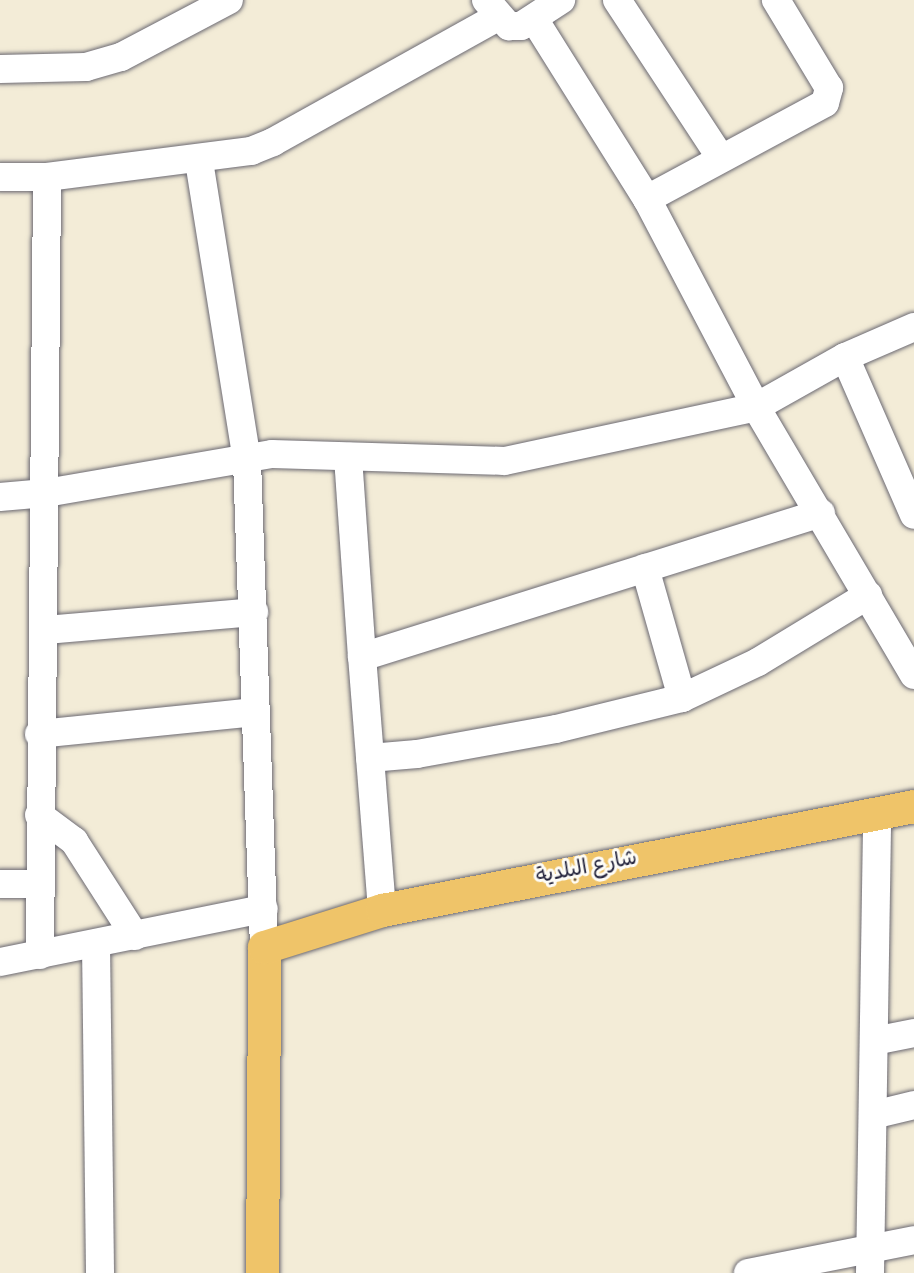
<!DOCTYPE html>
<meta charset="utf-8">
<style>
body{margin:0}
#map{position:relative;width:914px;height:1273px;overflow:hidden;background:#f3ecd7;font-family:"Gochi Hand","Playpen Sans Arabic",sans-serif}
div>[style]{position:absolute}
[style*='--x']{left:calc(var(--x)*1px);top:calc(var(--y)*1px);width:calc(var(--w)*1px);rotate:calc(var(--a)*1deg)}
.roads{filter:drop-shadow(0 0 2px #6b6972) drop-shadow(0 0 2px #6b6972)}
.minor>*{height:28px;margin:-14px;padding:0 14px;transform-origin:14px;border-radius:14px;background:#fff}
.major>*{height:33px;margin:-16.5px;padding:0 16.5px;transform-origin:16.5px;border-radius:16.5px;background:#efc469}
span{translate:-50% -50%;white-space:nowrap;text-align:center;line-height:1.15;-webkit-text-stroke:6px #fdfcf7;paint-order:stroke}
.street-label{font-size:21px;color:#22223b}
</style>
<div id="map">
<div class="roads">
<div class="minor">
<div style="--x:486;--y:0;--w:35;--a:49"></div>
<div style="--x:509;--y:26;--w:12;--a:0"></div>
<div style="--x:521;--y:26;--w:48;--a:-33"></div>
<div style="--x:617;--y:0;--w:188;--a:56.7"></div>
<div style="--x:534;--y:19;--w:213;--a:57.9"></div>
<div style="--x:647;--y:199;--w:235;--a:62.3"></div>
<div style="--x:756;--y:407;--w:311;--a:59.5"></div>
<div style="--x:0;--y:69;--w:86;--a:-1.3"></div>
<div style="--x:86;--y:67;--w:36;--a:-16"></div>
<div style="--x:121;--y:57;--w:122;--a:-27.8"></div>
<div style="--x:199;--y:161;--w:304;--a:80.9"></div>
<div style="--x:247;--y:461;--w:486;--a:88"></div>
<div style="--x:0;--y:177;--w:47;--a:0"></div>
<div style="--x:47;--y:177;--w:206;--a:-7.3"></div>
<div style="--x:251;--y:151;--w:24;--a:-22"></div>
<div style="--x:273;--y:142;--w:257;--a:-29.1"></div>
<div style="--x:647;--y:199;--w:202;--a:-28.3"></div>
<div style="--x:825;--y:103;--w:16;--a:-75"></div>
<div style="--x:829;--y:88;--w:103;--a:-121.1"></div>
<div style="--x:845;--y:357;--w:172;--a:66.4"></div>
<div style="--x:348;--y:457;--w:200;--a:86"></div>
<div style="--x:0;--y:497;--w:46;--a:-5"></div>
<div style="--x:46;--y:493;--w:229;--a:-9.8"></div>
<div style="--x:272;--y:454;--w:233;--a:1.7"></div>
<div style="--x:505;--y:461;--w:257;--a:-12.1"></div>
<div style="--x:756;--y:407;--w:102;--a:-29.3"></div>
<div style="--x:845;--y:357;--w:75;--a:-23.5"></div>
<div style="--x:645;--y:568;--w:135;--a:74.1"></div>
<div style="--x:45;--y:630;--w:210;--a:-4.9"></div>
<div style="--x:39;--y:734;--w:216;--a:-5.8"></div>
<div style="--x:370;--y:758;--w:47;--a:-4.9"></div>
<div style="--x:417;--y:754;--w:141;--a:-10.2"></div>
<div style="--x:556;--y:729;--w:130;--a:-13.8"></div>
<div style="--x:682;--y:698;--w:84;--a:-25.3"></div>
<div style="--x:758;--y:662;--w:129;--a:-31.3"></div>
<div style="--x:39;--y:815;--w:44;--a:36.6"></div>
<div style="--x:74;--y:841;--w:113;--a:57.3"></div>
<div style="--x:0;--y:884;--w:39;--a:0"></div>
<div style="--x:382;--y:910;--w:254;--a:-94.5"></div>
<div style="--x:362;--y:657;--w:481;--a:-17.4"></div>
<div style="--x:96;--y:944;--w:329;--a:89.3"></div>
<div style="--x:40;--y:955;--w:778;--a:-89.48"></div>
<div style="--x:0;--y:962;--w:269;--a:-11.4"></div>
<div style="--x:874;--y:1041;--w:41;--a:-11.3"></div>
<div style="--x:873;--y:1115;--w:42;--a:-13.7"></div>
<div style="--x:748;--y:1273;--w:169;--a:-11.2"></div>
<div style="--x:870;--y:1273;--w:459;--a:-89.1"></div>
</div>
<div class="major">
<div style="--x:262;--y:1273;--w:326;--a:-89.6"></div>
<div style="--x:264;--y:947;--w:124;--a:-17.4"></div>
<div style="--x:382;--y:910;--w:542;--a:-11.06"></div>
</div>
</div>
<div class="street-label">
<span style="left:587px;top:870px;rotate:-11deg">شارع البلدية</span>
</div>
</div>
